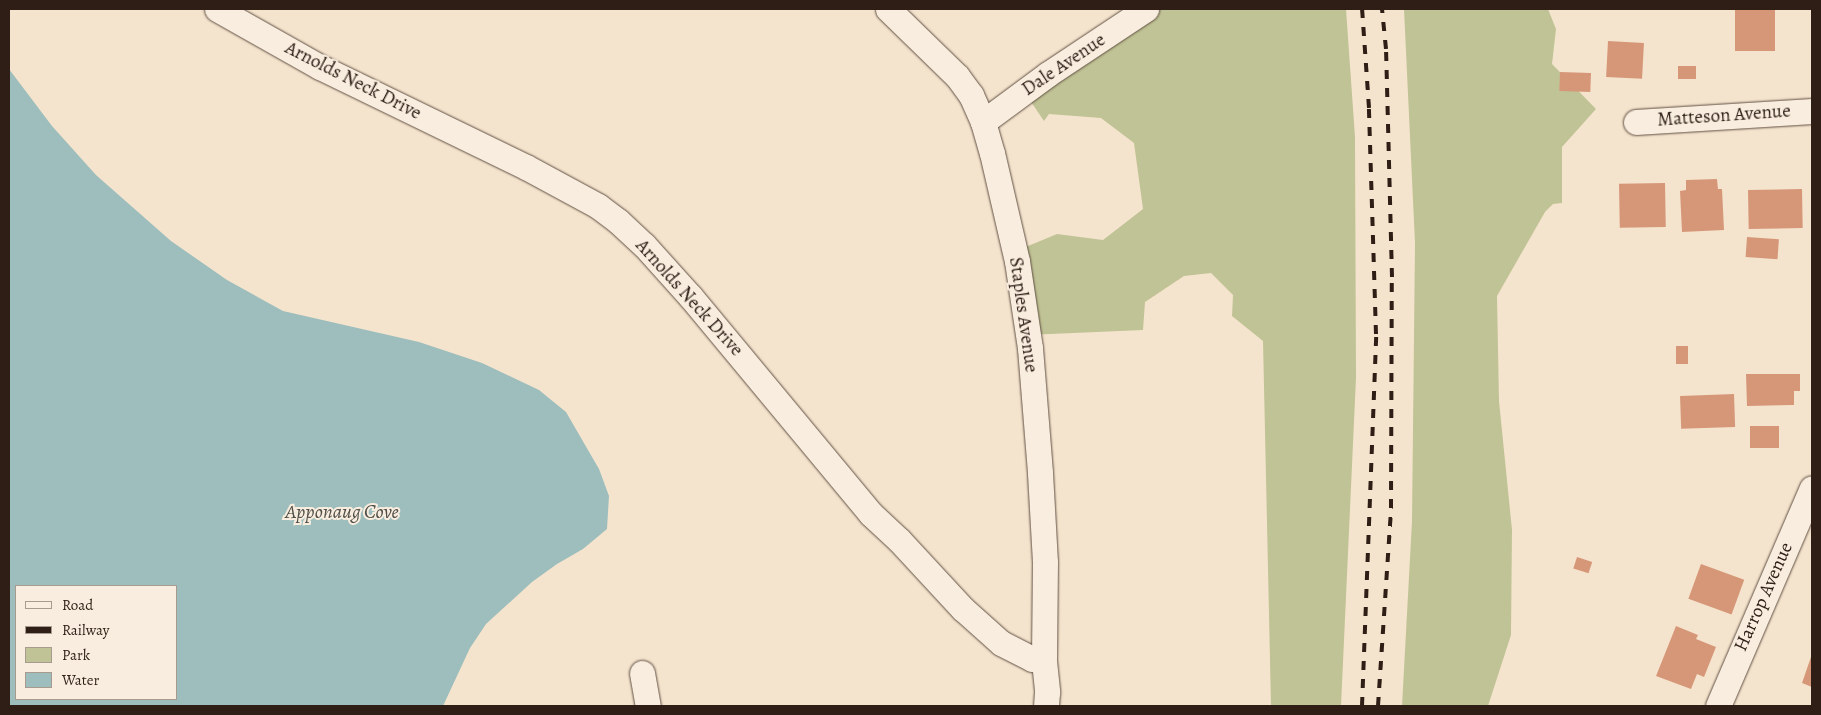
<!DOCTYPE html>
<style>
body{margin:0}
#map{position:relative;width:1821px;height:715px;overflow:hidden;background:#f5e4cd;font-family:Alegreya,serif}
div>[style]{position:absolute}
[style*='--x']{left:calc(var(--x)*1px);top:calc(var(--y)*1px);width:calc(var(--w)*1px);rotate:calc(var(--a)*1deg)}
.green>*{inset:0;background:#c0c395}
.water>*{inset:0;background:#9dbebd}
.building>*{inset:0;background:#d69779;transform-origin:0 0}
.roads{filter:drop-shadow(0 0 1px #605044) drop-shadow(0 0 1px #605044)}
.street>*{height:25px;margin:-12.5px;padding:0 12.5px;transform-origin:12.5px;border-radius:12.5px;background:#f8edde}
.rail>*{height:4px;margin-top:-2px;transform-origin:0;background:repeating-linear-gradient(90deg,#2e1e16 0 9px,transparent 0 18px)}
span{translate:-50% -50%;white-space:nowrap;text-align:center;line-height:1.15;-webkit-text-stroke:4px #f8edde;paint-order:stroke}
.street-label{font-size:19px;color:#2e1e16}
.water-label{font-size:20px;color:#4f4e48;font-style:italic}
.frame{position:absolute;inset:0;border:10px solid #2e1e16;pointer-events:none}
.legend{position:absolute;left:15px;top:585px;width:162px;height:115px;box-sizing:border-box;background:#f8edde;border:1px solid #a79a8e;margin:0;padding:6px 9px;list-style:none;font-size:15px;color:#2e1e16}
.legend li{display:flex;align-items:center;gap:10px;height:25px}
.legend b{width:25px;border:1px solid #a79a8e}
</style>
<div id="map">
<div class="green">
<div style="clip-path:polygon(1148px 9px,1346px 9px,1355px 137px,1356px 378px,1341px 706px,1271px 706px,1263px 341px,1232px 316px,1233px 295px,1211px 273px,1184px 276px,1145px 302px,1143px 330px,1027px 335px,1011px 253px,1057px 234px,1103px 240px,1143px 209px,1134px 143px,1101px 118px,1049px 114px,1044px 121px,1025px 93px)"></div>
<div style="clip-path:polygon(1404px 9px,1548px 9px,1556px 29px,1552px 64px,1596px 109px,1562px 147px,1562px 203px,1553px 204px,1545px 212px,1497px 296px,1499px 401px,1512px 530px,1511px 635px,1488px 706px,1402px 706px,1412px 521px,1415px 243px)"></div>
</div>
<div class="water">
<div style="clip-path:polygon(evenodd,9px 69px,52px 126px,96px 175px,171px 241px,227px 280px,283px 311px,419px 342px,482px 363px,539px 390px,566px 412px,599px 469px,609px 496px,607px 529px,583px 549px,557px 564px,532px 582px,486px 624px,470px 648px,443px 706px,9px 706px,9px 69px,16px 586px,176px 586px,176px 699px,16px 699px,16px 586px)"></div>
</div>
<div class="building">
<div style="left:1735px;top:9px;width:40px;height:42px"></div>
<div style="left:1608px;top:41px;width:36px;height:36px;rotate:3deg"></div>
<div style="left:1678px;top:66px;width:18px;height:13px"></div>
<div style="left:1560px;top:72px;width:31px;height:19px;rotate:2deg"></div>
<div style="clip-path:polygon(1717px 179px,1718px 189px,1722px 189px,1724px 230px,1682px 232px,1680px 191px,1686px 190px,1686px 180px)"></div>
<div style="left:1665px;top:183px;width:44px;height:46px;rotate:89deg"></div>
<div style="left:1802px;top:189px;width:39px;height:54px;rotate:89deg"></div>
<div style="left:1747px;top:237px;width:32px;height:20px;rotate:4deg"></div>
<div style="left:1676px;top:346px;width:12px;height:18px"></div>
<div style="clip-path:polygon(1746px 374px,1800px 374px,1800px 391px,1794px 391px,1794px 405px,1747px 406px)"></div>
<div style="left:1734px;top:394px;width:33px;height:54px;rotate:88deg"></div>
<div style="left:1750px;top:426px;width:29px;height:22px"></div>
<div style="left:1577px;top:557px;width:16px;height:12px;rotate:18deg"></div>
<div style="left:1701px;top:564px;width:46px;height:37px;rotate:20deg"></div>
<div style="clip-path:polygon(1676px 626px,1698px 635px,1696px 639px,1716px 647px,1704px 677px,1697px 674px,1691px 689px,1656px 676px)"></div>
<div style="clip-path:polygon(1812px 654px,1812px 687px,1802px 683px)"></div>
</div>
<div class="roads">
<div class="street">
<div style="--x:217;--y:9;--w:118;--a:29.4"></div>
<div style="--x:320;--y:67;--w:229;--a:25.9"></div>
<div style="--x:526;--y:167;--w:82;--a:28.4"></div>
<div style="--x:598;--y:206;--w:25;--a:37"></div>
<div style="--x:618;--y:221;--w:35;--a:43"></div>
<div style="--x:644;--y:245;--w:69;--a:48"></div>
<div style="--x:690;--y:296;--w:283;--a:50.3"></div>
<div style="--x:871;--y:514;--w:38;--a:43"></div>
<div style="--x:899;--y:540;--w:94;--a:47.2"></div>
<div style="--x:963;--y:609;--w:51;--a:41.8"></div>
<div style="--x:1001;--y:643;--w:35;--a:27"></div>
<div style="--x:1032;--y:659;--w:12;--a:9"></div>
<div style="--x:888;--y:9;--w:96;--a:44.2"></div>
<div style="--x:957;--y:76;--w:24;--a:54"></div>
<div style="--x:971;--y:95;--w:30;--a:66"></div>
<div style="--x:983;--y:122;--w:32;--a:74"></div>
<div style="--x:992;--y:153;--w:111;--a:77"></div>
<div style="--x:1017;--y:261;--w:88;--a:81.5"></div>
<div style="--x:1030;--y:348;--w:125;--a:85.4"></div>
<div style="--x:1040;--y:473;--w:89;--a:86.8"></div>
<div style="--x:1045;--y:562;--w:99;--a:90.6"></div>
<div style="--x:1044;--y:661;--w:31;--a:84"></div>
<div style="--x:1047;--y:692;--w:14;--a:94"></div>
<div style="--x:983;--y:122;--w:81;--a:-36.4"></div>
<div style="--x:1048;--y:74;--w:118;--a:-33.6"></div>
<div style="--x:1636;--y:122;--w:176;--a:-3.6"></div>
<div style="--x:642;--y:673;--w:34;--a:80"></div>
<div style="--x:1718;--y:706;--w:237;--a:-66.7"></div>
</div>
</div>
<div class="rail">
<div style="--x:1362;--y:706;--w:372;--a:-87.8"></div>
<div style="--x:1376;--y:334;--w:226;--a:-91.8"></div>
<div style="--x:1369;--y:108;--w:99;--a:-94"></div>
<div style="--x:1378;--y:706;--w:198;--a:-86.2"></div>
<div style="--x:1391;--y:508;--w:231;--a:-89.8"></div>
<div style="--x:1392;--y:277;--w:228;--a:-91.5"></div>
<div style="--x:1386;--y:49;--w:40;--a:-95.7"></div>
</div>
<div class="street-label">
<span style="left:1064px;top:65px;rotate:-34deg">Dale Avenue</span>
<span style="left:353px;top:81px;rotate:27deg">Arnolds Neck Drive</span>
<span style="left:1724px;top:116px;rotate:-4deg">Matteson Avenue</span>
<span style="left:689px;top:298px;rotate:48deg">Arnolds Neck Drive</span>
<span style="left:1023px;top:315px;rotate:82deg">Staples Avenue</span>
<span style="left:1764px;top:597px;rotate:-66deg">Harrop Avenue</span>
</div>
<div class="water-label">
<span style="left:342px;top:511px">Apponaug Cove</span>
</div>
<div class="frame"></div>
<ul class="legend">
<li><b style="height:6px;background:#f8edde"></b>Road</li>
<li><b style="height:6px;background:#2e1e16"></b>Railway</li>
<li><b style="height:14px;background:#c0c395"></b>Park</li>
<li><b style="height:14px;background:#9dbebd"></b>Water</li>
</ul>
</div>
